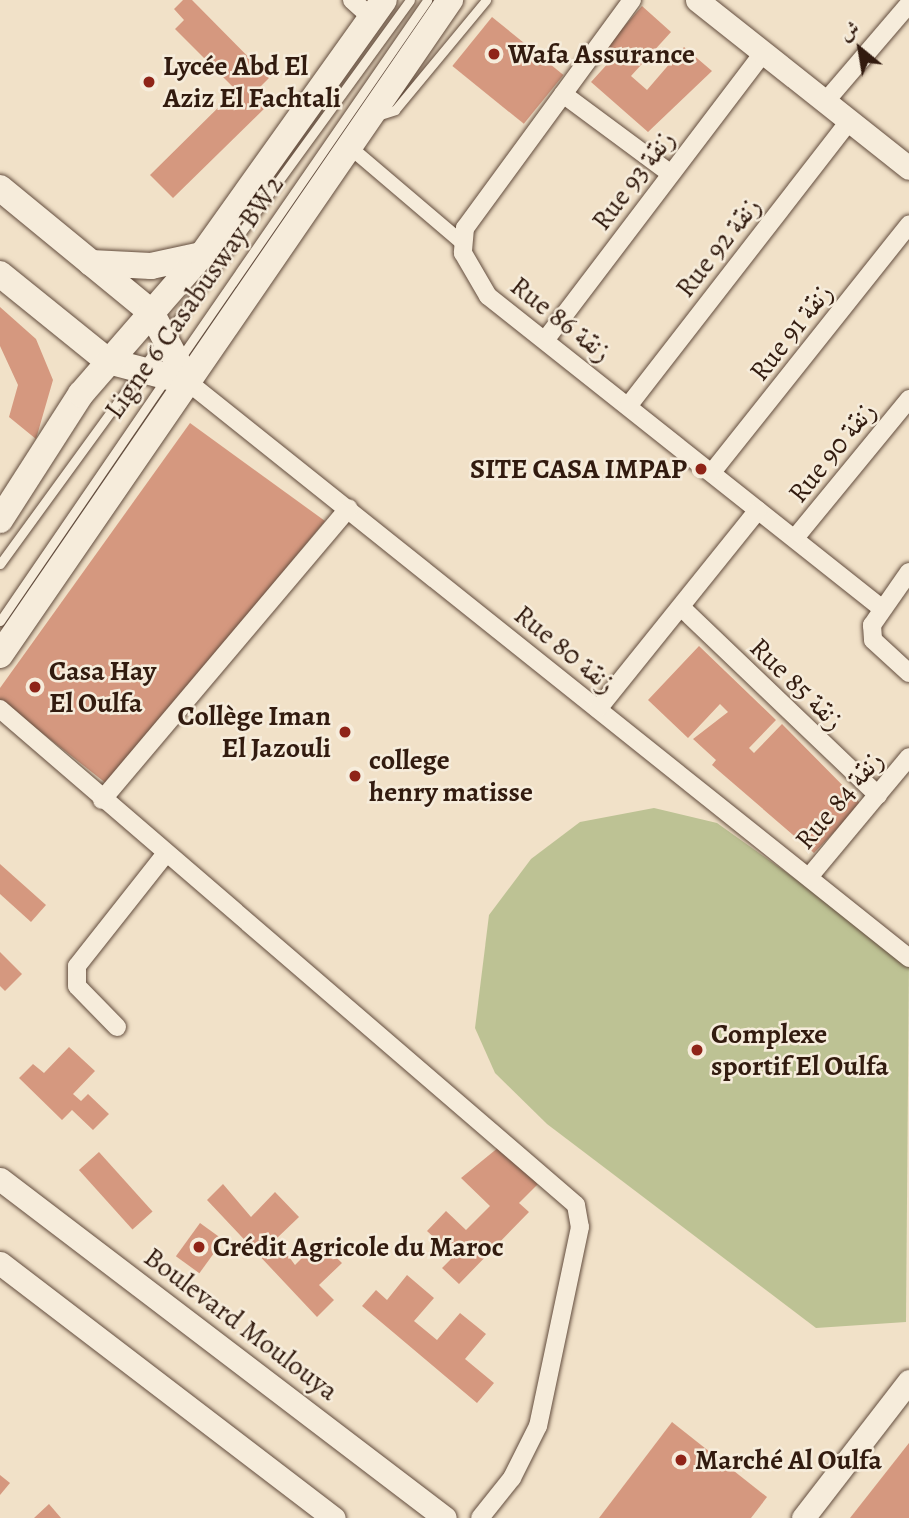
<!DOCTYPE html>
<meta charset="utf-8">
<style>
body{margin:0}
#map{position:relative;width:909px;height:1518px;overflow:hidden;background:#f1e1c8;font-family:Alegreya,Amiri,serif}
div>[style]{position:absolute}
[style*='--x']{left:calc(var(--x)*1px);top:calc(var(--y)*1px);width:calc(var(--w)*1px);rotate:calc(var(--a)*1deg)}
.green>*{inset:0;background:#bdc294}
.building>*{inset:0;background:#d5987f;transform-origin:0 0}
.roads{filter:drop-shadow(0 0 2px #624c3d) drop-shadow(0 0 2px #624c3d)}
.service>*{height:9px;margin:-4.5px;padding:0 4.5px;transform-origin:4.5px;border-radius:4.5px;background:#f6ecdb}
.pedestrian>*{height:14px;margin:-7px;padding:0 7px;transform-origin:7px;border-radius:7px;background:#f6ecdb}
.minor>*{height:18px;margin:-9px;padding:0 9px;transform-origin:9px;border-radius:9px;background:#f6ecdb}
.tertiary>*{height:23px;margin:-11.5px;padding:0 11.5px;transform-origin:11.5px;border-radius:11.5px;background:#f6ecdb}
.secondary>*{height:26px;margin:-13px;padding:0 13px;transform-origin:13px;border-radius:13px;background:#f6ecdb}
.dots>*{width:19px;height:19px;translate:-50% -50%;box-sizing:border-box;border:4px solid #f6ecdb;border-radius:50%}
span{translate:-50% -50%;white-space:nowrap;text-align:center;line-height:1.15;-webkit-text-stroke:5px #f6ecdb;paint-order:stroke}
.poi-label{font-size:28px;color:#321b0f;font-weight:700}
.left{translate:0 -50%;text-align:left}
.right{translate:-100% -50%;text-align:right}
.street-label{font-size:28px;color:#321b0f}
.north{position:absolute;left:825px;top:14px;width:70px;height:70px;-webkit-text-stroke:5px #f6ecdb;paint-order:stroke;rotate:330deg;font-size:19px;font-weight:700;line-height:28px;text-align:center;color:#321b0f}
.north::after{content:'';display:block;margin:auto;width:24px;height:32px;background:#321b0f;clip-path:polygon(50% 0,100% 100%,50% 72%,0 100%)}
</style>
<div id="map">
<div class="green">
<div style="clip-path:polygon(654px 808px,717px 823px,909px 960px,906px 1322px,816px 1328px,547px 1124px,495px 1073px,475px 1028px,489px 915px,531px 859px,580px 822px)"></div>
</div>
<div class="building">
<div style="clip-path:polygon(183px 0,192px 0,269px 78px,257px 90px,270px 103px,173px 198px,150px 175px,236px 90px,175px 29px,184px 20px,174px 9px)"></div>
<div style="clip-path:polygon(642px 6px,671px 32px,631px 76px,647px 90px,684px 47px,712px 71px,648px 132px,591px 82px,611px 60px,602px 52px)"></div>
<div style="left:492px;top:17px;width:92px;height:63px;rotate:39deg"></div>
<div style="clip-path:polygon(0 307px,36px 339px,53px 380px,36px 439px,9px 417px,18px 385px,0 346px)"></div>
<div style="clip-path:polygon(190px 423px,325px 521px,107px 784px,0 700px,0 688px)"></div>
<div style="clip-path:polygon(699px 646px,776px 720px,749px 748px,754px 753px,782px 724px,861px 804px,814px 853px,712px 765px,716px 760px,693px 739px,728px 712px,720px 704px,688px 738px,648px 700px)"></div>
<div style="clip-path:polygon(0 864px,46px 905px,31px 922px,0 894px)"></div>
<div style="clip-path:polygon(0 952px,22px 974px,5px 991px,0 986px)"></div>
<div style="clip-path:polygon(69px 1047px,95px 1071px,73px 1094px,81px 1101px,88px 1094px,109px 1114px,93px 1130px,72px 1110px,62px 1120px,19px 1078px,33px 1064px,44px 1073px)"></div>
<div style="clip-path:polygon(499px 1147px,538px 1184px,519px 1203px,529px 1212px,459px 1284px,442px 1268px,454px 1256px,427px 1231px,446px 1211px,466px 1230px,490px 1206px,461px 1178px)"></div>
<div style="left:99px;top:1152px;width:80px;height:27px;rotate:48deg"></div>
<div style="clip-path:polygon(223px 1184px,251px 1217px,275px 1192px,299px 1217px,276px 1239px,295px 1265px,319px 1241px,342px 1263px,319px 1285px,334px 1300px,317px 1317px,207px 1200px)"></div>
<div style="left:200px;top:1223px;width:29px;height:41px;rotate:36deg"></div>
<div style="clip-path:polygon(407px 1275px,434px 1298px,414px 1321px,437px 1340px,460px 1313px,486px 1334px,465px 1359px,494px 1383px,477px 1403px,362px 1306px,376px 1290px,387px 1300px)"></div>
<div style="clip-path:polygon(672px 1422px,767px 1497px,751px 1518px,599px 1518px)"></div>
<div style="clip-path:polygon(909px 1443px,909px 1518px,850px 1518px)"></div>
<div style="clip-path:polygon(0 1475px,10px 1483px,0 1495px)"></div>
<div style="clip-path:polygon(49px 1504px,61px 1518px,34px 1518px)"></div>
</div>
<div class="roads">
<div class="service">
<div style="--x:377;--y:116;--w:19;--a:-18"></div>
<div style="--x:395;--y:110;--w:143;--a:-50.4"></div>
<div style="--x:179;--y:360;--w:437;--a:-55.4"></div>
<div style="--x:0;--y:564;--w:697;--a:-53.98"></div>
<div style="--x:0;--y:621;--w:292;--a:-55.6"></div>
</div>
<div class="pedestrian">
<div style="--x:346;--y:144;--w:151;--a:40.4"></div>
</div>
<div class="minor">
<div style="--x:352;--y:0;--w:25;--a:42"></div>
<div style="--x:632;--y:0;--w:283;--a:126.2"></div>
<div style="--x:465;--y:228;--w:25;--a:95"></div>
<div style="--x:463;--y:253;--w:50;--a:59.8"></div>
<div style="--x:488;--y:296;--w:500;--a:38.43"></div>
<div style="--x:563;--y:94;--w:134;--a:36.5"></div>
<div style="--x:825;--y:102;--w:129;--a:-49.4"></div>
<div style="--x:546;--y:339;--w:359;--a:-52.8"></div>
<div style="--x:188;--y:382;--w:923;--a:38.62"></div>
<div style="--x:629;--y:405;--w:359;--a:-52.2"></div>
<div style="--x:713;--y:471;--w:315;--a:-51.5"></div>
<div style="--x:795;--y:538;--w:180;--a:-50.6"></div>
<div style="--x:909;--y:572;--w:65;--a:124.9"></div>
<div style="--x:872;--y:625;--w:15;--a:86"></div>
<div style="--x:873;--y:640;--w:49;--a:42.5"></div>
<div style="--x:682;--y:608;--w:271;--a:43.7"></div>
<div style="--x:0;--y:709;--w:760;--a:40.73"></div>
<div style="--x:576;--y:1205;--w:22;--a:80"></div>
<div style="--x:580;--y:1227;--w:203;--a:101.9"></div>
<div style="--x:538;--y:1426;--w:58;--a:116.6"></div>
<div style="--x:512;--y:1478;--w:51;--a:128.7"></div>
<div style="--x:598;--y:709;--w:255;--a:-51.2"></div>
<div style="--x:102;--y:800;--w:382;--a:-49.8"></div>
<div style="--x:809;--y:877;--w:156;--a:-50.2"></div>
<div style="--x:117;--y:1027;--w:57;--a:-134.3"></div>
<div style="--x:77;--y:986;--w:20;--a:-90"></div>
<div style="--x:77;--y:966;--w:140;--a:-51.7"></div>
</div>
<div class="tertiary">
<div style="--x:697;--y:0;--w:270;--a:38.4"></div>
<div style="--x:0;--y:1179;--w:559;--a:37.3"></div>
<div style="--x:0;--y:1263;--w:420;--a:37.4"></div>
<div style="--x:803;--y:1518;--w:173;--a:-52.3"></div>
</div>
<div class="secondary">
<div style="--x:0;--y:188;--w:195;--a:39.4"></div>
<div style="--x:151;--y:312;--w:79;--a:62.1"></div>
<div style="--x:91;--y:263;--w:60;--a:2.9"></div>
<div style="--x:151;--y:266;--w:52;--a:-12.2"></div>
<div style="--x:0;--y:274;--w:139;--a:38.9"></div>
<div style="--x:108;--y:361;--w:83;--a:14.7"></div>
<div style="--x:0;--y:520;--w:150;--a:-57.3"></div>
<div style="--x:81;--y:394;--w:184;--a:-49"></div>
<div style="--x:202;--y:255;--w:313;--a:-54.5"></div>
<div style="--x:0;--y:655;--w:795;--a:-55.51"></div>
</div>
</div>
<div class="dots">
<div style="left:494px;top:54px;background:#8f2418"></div>
<div style="left:149px;top:82px;background:#8f2418"></div>
<div style="left:701px;top:469px;background:#8f2418"></div>
<div style="left:35px;top:687px;background:#8f2418"></div>
<div style="left:345px;top:732px;background:#8f2418"></div>
<div style="left:355px;top:776px;background:#8f2418"></div>
<div style="left:697px;top:1050px;background:#8f2418"></div>
<div style="left:199px;top:1247px;background:#8f2418"></div>
<div style="left:681px;top:1460px;background:#8f2418"></div>
</div>
<div class="poi-label">
<span class="left" style="left:508px;top:54px">Wafa Assurance</span>
<span class="left" style="left:163px;top:82px">Lycée Abd El<br>Aziz El Fachtali</span>
<span class="right" style="left:687px;top:469px">SITE CASA IMPAP</span>
<span class="left" style="left:49px;top:687px">Casa Hay<br>El Oulfa</span>
<span class="right" style="left:331px;top:732px">Collège Iman<br>El Jazouli</span>
<span class="left" style="left:369px;top:776px">college<br>henry matisse</span>
<span class="left" style="left:711px;top:1050px">Complexe<br>sportif El Oulfa</span>
<span class="left" style="left:213px;top:1247px">Crédit Agricole du Maroc</span>
<span class="left" style="left:695px;top:1460px">Marché Al Oulfa</span>
</div>
<div class="street-label">
<span style="left:633px;top:180px;rotate:-53deg">Rue 93 زنقة</span>
<span style="left:718px;top:247px;rotate:-52deg">Rue 92 زنقة</span>
<span style="left:194px;top:297px;rotate:-55deg">Ligne 6 Casabusway BW2</span>
<span style="left:561px;top:319px;rotate:38deg">Rue 86 زنقة</span>
<span style="left:791px;top:332px;rotate:-52deg">Rue 91 زنقة</span>
<span style="left:832px;top:452px;rotate:-51deg">Rue 90 زنقة</span>
<span style="left:565px;top:649px;rotate:39deg">Rue 80 زنقة</span>
<span style="left:797px;top:684px;rotate:44deg">Rue 85 زنقة</span>
<span style="left:839px;top:800px;rotate:-50deg">Rue 84 زنقة</span>
<span style="left:241px;top:1324px;rotate:37deg">Boulevard Moulouya</span>
</div>
<div class="north">ش</div>
</div>
